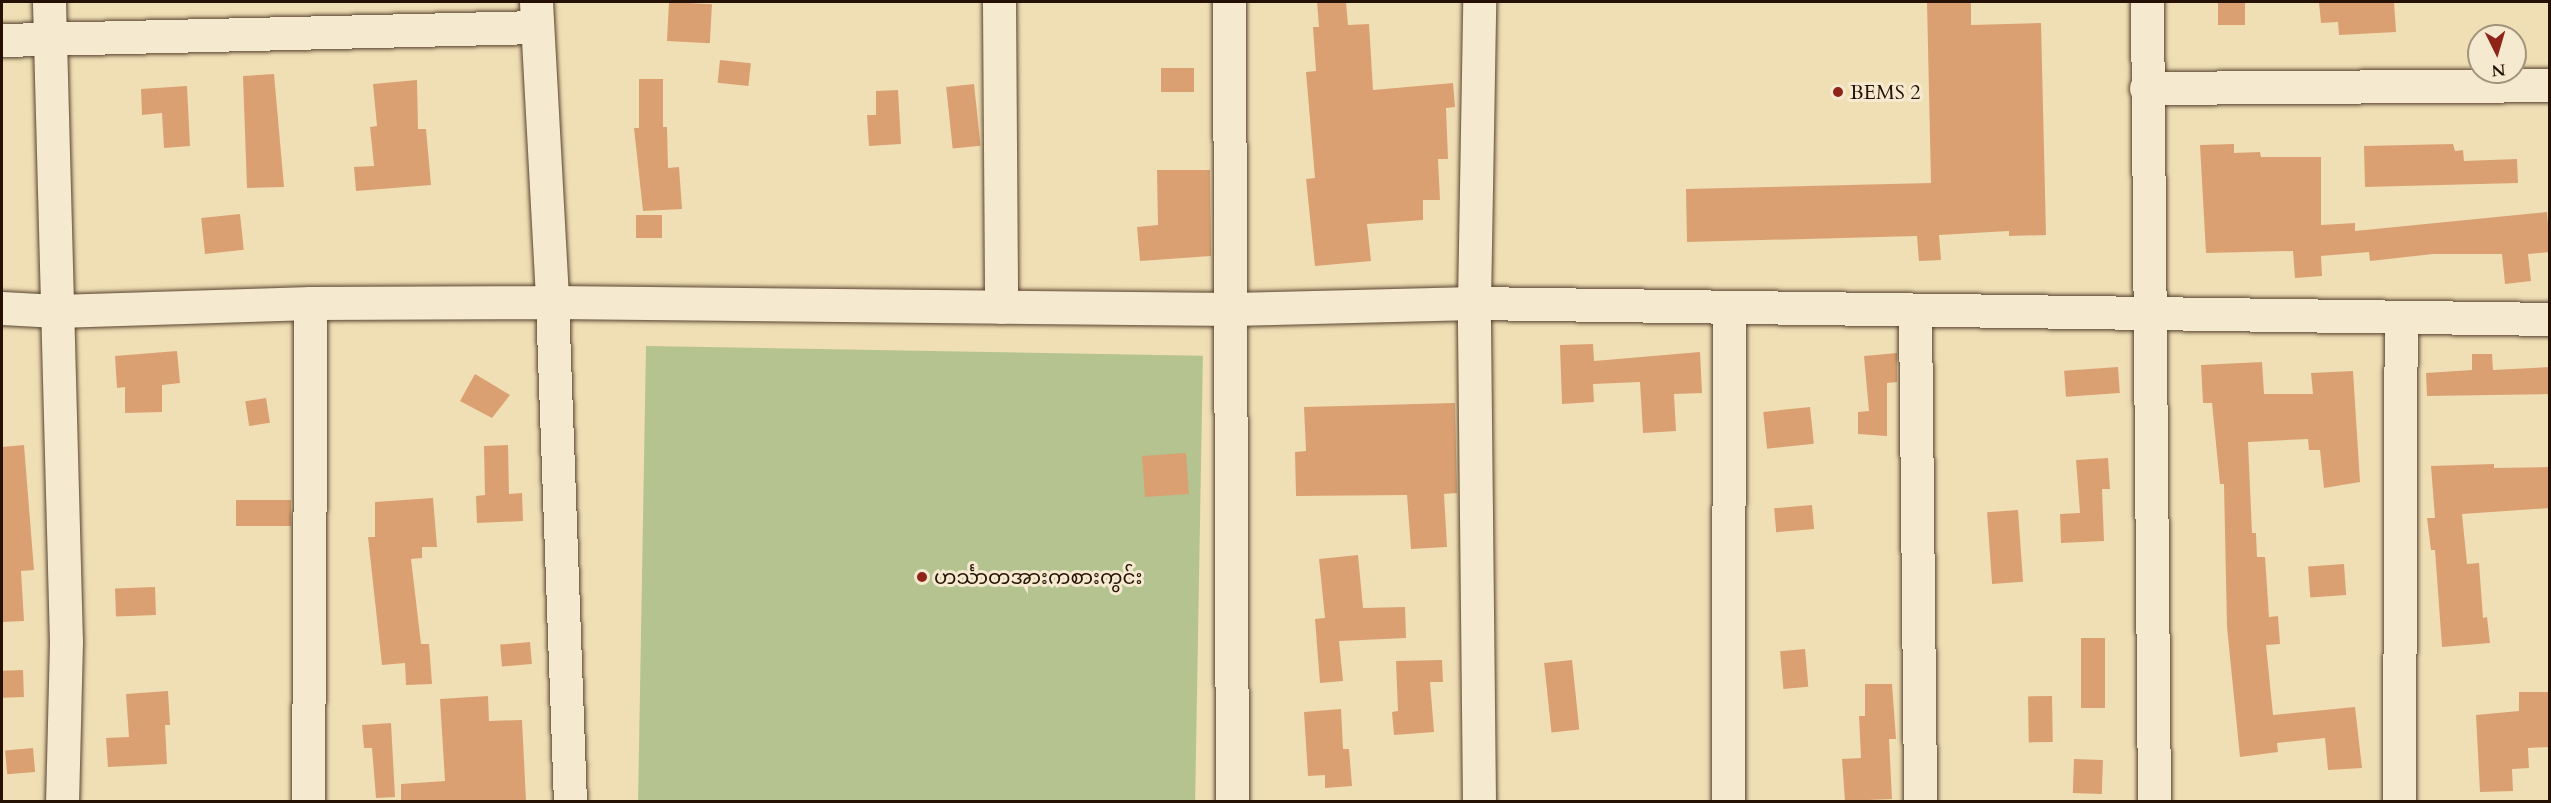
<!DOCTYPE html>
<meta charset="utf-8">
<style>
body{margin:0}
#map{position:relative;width:2551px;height:803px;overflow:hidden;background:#f0dfb5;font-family:Cardo,"Noto Sans Myanmar",serif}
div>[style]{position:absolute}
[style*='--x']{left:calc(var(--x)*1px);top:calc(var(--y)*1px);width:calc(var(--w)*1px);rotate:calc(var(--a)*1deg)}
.green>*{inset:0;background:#b5c391;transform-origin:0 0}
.building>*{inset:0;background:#daa072;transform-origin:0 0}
.roads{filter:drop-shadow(0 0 2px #584430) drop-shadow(0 0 2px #584430)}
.minor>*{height:33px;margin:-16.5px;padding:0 16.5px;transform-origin:16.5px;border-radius:16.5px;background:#f5eacf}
.dots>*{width:16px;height:16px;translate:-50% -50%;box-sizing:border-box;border:3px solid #f5eacf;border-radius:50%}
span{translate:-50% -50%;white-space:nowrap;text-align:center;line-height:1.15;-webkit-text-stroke:6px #f5eacf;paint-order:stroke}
.poi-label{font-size:20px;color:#251103}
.left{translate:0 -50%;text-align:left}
.frame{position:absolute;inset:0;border:3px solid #251103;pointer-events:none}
.north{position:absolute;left:2467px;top:24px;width:60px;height:60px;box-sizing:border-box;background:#f5eacf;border:2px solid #a2937d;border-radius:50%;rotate:175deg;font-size:16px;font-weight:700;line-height:24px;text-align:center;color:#251103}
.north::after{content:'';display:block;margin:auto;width:21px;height:27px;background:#8f2418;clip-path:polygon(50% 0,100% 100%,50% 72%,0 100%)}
</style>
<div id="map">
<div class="green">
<div style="left:646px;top:346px;width:557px;height:456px;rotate:1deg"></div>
</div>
<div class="building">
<div style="left:669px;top:2px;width:43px;height:39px;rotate:3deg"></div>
<div style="clip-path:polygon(1317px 2px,1346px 2px,1348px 25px,1369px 24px,1373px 90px,1453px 83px,1455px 107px,1446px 108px,1448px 159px,1438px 159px,1440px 200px,1423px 200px,1423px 220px,1367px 224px,1371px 261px,1315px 266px,1306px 179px,1315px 178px,1306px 72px,1316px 71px,1313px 27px,1319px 27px)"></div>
<div style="clip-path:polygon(1927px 2px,1971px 2px,1971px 25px,2041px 23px,2046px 235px,2009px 236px,2009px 231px,1939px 235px,1941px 260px,1919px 261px,1917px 236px,1687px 242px,1686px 189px,1931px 183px)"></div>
<div style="left:2218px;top:2px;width:27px;height:23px"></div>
<div style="clip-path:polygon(2319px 2px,2394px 2px,2396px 32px,2339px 35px,2338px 22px,2321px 23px)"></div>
<div style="left:720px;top:60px;width:31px;height:23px;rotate:6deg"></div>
<div style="left:1194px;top:68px;width:24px;height:33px;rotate:90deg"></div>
<div style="clip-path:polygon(274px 74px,284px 187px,247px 188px,243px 76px)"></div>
<div style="clip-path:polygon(639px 79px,663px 79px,663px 127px,667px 127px,668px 168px,679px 167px,682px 209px,643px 211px,634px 128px,639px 128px)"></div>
<div style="clip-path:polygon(417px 80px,418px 129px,426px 129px,431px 185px,356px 191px,354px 167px,374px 166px,370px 127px,377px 126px,373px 84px)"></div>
<div style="left:974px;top:84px;width:62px;height:28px;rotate:84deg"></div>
<div style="clip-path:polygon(187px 86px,190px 146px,164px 148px,162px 113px,142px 115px,141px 89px)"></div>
<div style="clip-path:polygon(898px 90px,901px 144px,869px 146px,867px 115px,876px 115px,876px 91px)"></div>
<div style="clip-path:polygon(2234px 144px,2234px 153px,2260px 152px,2261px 157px,2321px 157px,2321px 225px,2355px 223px,2355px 231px,2547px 212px,2550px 252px,2528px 254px,2531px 281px,2505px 284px,2502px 254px,2433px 254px,2370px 261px,2369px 252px,2321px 256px,2322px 276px,2295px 278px,2293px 251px,2206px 253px,2200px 145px)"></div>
<div style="clip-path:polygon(2453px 144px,2455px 151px,2463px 150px,2464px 161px,2517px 159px,2518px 183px,2365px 187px,2364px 146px)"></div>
<div style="clip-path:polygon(1157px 170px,1210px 170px,1211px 256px,1140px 261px,1137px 227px,1158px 225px)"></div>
<div style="left:240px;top:214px;width:36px;height:39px;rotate:84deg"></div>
<div style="left:636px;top:215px;width:26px;height:23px"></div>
<div style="clip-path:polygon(1593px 344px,1594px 361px,1700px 352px,1702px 393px,1674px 394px,1676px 431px,1643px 433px,1640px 382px,1593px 384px,1594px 402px,1562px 404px,1560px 345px)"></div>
<div style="clip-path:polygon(177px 351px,180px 383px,162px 385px,162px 412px,125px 413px,125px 387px,117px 388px,115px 356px)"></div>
<div style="clip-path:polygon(1897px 353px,1897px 382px,1887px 383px,1887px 436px,1858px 434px,1858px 412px,1869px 411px,1864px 356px)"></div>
<div style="clip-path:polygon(2472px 354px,2492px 354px,2493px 370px,2550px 367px,2550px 394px,2427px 396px,2426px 373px,2472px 370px)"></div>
<div style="clip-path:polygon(2262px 362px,2264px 394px,2313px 394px,2311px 373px,2353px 371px,2360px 482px,2324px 488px,2320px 450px,2309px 450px,2308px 439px,2248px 442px,2252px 533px,2256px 533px,2257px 557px,2265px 557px,2269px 617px,2278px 616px,2280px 644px,2266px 645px,2273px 715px,2355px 707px,2362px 768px,2328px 770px,2325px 738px,2277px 743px,2278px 752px,2240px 757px,2227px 627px,2224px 484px,2220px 484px,2212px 403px,2203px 403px,2201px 365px)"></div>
<div style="left:2118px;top:367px;width:26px;height:54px;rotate:86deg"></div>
<div style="clip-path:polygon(475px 374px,510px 395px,492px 418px,460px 401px)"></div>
<div style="left:266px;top:398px;width:25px;height:21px;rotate:81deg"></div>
<div style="clip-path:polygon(1455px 403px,1457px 493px,1444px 494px,1447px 547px,1411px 549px,1407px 495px,1296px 496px,1295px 452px,1306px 451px,1304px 407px)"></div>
<div style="left:1810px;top:407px;width:37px;height:47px;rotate:84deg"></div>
<div style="clip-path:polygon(24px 445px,34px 570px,21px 571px,24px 621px,2px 622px,2px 447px)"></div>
<div style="clip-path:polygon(508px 445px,509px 494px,522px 493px,523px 521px,477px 523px,476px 496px,485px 495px,484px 446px)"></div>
<div style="left:1186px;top:453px;width:41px;height:44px;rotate:86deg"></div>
<div style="clip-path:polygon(2108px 458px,2110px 489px,2102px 489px,2104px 541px,2061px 543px,2060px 514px,2080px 513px,2076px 460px)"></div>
<div style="clip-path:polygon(2494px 464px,2494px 468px,2550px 467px,2550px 508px,2462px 514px,2467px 564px,2479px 563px,2483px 618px,2487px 617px,2490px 643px,2442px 647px,2435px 550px,2431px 550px,2427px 518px,2435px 518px,2431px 466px)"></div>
<div style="clip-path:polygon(433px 498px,437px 547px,422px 547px,422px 558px,411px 559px,421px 644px,429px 644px,432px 684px,406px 685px,405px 663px,382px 665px,368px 537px,375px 537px,375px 502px)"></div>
<div style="left:291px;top:500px;width:26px;height:55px;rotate:90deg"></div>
<div style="left:1812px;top:505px;width:24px;height:38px;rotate:85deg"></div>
<div style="left:2018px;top:510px;width:72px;height:31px;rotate:86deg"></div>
<div style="clip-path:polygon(1358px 555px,1363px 608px,1405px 607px,1406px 638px,1339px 641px,1343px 681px,1320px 683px,1315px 619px,1325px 618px,1319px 559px)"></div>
<div style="left:2344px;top:564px;width:31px;height:36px;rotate:86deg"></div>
<div style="left:155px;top:587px;width:28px;height:40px;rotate:88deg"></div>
<div style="left:2105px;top:638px;width:70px;height:24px;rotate:90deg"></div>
<div style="left:530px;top:642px;width:22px;height:30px;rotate:85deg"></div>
<div style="left:1805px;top:649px;width:38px;height:25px;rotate:85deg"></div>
<div style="clip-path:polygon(1442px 660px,1443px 682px,1430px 682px,1434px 732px,1394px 735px,1392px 712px,1398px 711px,1396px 661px)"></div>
<div style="left:1572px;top:660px;width:70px;height:28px;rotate:84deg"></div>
<div style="left:23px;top:670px;width:27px;height:21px;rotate:88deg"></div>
<div style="clip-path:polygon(1865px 684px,1892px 684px,1896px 739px,1889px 739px,1892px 799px,1845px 801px,1842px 759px,1861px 758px,1859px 716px,1865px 716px)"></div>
<div style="clip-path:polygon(168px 691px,170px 725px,165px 725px,167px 764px,108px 767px,106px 738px,129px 737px,126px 694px)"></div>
<div style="clip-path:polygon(2519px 692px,2550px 692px,2550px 747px,2528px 748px,2529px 768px,2512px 769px,2513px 791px,2480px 792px,2476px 715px,2519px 711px)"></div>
<div style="clip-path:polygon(488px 696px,489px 721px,522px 720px,526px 801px,401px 801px,401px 784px,445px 781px,440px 699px)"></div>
<div style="left:2052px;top:696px;width:46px;height:24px;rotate:89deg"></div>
<div style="clip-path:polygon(1341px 709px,1343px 749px,1349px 749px,1352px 786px,1325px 788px,1325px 775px,1308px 776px,1304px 712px)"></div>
<div style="clip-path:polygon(391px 723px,395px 797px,376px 798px,372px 748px,364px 748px,362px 725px)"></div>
<div style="left:33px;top:748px;width:24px;height:28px;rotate:85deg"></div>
<div style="left:2074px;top:759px;width:29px;height:34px;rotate:2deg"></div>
</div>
<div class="roads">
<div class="minor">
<div style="--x:49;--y:2;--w:639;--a:88.48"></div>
<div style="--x:66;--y:641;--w:161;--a:91.4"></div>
<div style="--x:536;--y:2;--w:300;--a:86.9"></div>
<div style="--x:552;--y:302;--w:500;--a:87.94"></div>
<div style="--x:999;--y:2;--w:305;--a:89.6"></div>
<div style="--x:1229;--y:2;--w:800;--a:89.79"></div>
<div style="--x:2147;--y:2;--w:800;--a:89.5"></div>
<div style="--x:2;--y:40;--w:535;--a:-1.39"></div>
<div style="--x:2146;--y:88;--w:404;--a:-0.4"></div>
<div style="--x:2;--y:308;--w:55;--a:3.1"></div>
<div style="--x:57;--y:311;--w:254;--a:-1.8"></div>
<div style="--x:311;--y:303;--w:241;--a:-0.2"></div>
<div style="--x:552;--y:302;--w:681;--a:0.59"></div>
<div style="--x:1233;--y:309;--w:241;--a:-1.4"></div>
<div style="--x:1474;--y:303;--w:1076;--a:0.85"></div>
<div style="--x:1915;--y:313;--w:489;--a:89.4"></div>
<div style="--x:308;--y:802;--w:499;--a:-89.7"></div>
<div style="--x:1479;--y:802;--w:499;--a:-90.6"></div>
<div style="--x:1474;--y:303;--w:301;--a:-89"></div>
<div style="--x:1728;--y:802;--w:495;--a:-89.9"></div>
<div style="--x:2399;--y:802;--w:482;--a:-89.8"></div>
</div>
</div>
<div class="dots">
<div style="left:1838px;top:92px;background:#8f2418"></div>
<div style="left:922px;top:577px;background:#8f2418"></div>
</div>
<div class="poi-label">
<span class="left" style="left:1850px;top:92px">BEMS 2</span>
<span class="left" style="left:934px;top:577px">ဟင်္သာတအားကစားကွင်း</span>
</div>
<div class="frame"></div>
<div class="north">N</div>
</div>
